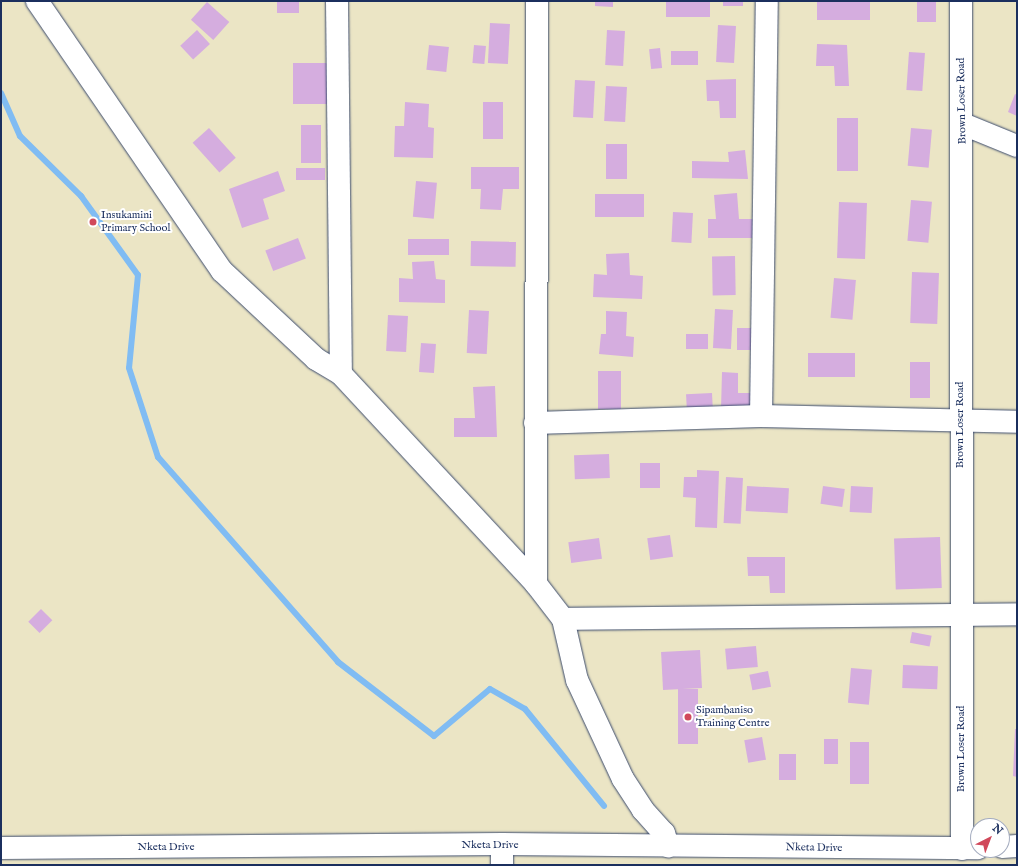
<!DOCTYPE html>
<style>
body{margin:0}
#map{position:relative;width:1018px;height:866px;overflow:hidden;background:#ebe5c5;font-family:"IM FELL English",serif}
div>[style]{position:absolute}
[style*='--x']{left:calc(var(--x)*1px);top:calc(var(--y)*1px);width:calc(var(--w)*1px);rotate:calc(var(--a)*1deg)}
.stream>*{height:6px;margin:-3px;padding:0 3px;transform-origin:3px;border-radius:3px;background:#80bcf3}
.building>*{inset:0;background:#d5addf;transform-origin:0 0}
.roads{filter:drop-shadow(0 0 1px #3a4a6d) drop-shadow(0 0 1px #3a4a6d)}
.minor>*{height:22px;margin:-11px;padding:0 11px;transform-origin:11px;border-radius:11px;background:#fff}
.tertiary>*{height:22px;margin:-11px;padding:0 11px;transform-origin:11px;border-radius:11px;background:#fff}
.dots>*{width:11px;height:11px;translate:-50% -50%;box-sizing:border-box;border:2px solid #fff;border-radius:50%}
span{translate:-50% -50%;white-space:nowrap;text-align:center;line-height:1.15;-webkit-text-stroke:4px #fff;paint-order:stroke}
.street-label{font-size:11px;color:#1b2f5e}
.poi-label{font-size:11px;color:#1b2f5e}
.left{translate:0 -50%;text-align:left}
.frame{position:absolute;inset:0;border:2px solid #1b2f5e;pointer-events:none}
.north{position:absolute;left:970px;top:818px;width:40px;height:40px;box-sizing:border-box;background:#fff;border:1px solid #a4acbf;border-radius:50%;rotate:42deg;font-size:11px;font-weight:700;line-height:16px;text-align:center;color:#1b2f5e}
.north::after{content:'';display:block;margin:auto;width:14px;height:18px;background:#d1495b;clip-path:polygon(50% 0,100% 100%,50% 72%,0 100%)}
</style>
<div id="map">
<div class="stream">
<div style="--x:1;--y:93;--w:47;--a:66.2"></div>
<div style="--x:20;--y:136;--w:86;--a:44.5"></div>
<div style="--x:81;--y:196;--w:97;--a:54.2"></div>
<div style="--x:138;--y:275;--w:93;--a:95.5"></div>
<div style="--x:129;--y:368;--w:94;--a:72"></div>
<div style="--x:158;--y:457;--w:273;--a:48.7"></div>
<div style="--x:338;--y:662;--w:121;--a:37.6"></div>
<div style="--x:434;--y:736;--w:73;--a:-40"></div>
<div style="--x:490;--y:689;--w:40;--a:29.7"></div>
<div style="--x:525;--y:709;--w:125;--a:50.8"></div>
</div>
<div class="building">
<div style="left:277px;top:1px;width:22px;height:12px"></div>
<div style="clip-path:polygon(595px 1px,613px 1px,613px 7px,595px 6px)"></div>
<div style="left:666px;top:1px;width:44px;height:16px"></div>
<div style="left:723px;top:1px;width:20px;height:5px"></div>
<div style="left:817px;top:1px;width:53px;height:19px"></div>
<div style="left:917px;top:1px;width:19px;height:21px"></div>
<div style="left:207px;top:2px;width:30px;height:24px;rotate:42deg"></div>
<div style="left:490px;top:23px;width:20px;height:40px;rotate:3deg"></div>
<div style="left:718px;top:25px;width:18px;height:37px;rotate:3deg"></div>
<div style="left:197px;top:30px;width:19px;height:23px;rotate:47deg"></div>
<div style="left:607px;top:30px;width:18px;height:35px;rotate:3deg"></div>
<div style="clip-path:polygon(817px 44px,847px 45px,849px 86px,835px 86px,834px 66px,816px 66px)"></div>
<div style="left:429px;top:45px;width:20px;height:25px;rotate:6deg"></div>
<div style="left:474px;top:45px;width:12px;height:18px;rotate:5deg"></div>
<div style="left:660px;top:48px;width:20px;height:11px;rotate:84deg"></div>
<div style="left:671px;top:51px;width:27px;height:14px"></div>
<div style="left:909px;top:52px;width:16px;height:38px;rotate:4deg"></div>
<div style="left:293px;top:63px;width:41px;height:41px"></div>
<div style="clip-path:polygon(736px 79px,736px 118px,720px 118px,719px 101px,707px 101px,706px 80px)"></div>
<div style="left:575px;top:80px;width:20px;height:37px;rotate:3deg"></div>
<div style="left:606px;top:86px;width:21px;height:35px;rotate:3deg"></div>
<div style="clip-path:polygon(1015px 94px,1017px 95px,1017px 116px,1008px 112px)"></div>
<div style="clip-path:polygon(405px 102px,429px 104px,428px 127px,434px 128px,433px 158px,394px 157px,395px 126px,404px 126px)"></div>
<div style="left:483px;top:102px;width:20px;height:37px"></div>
<div style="left:837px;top:118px;width:21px;height:53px"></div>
<div style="left:321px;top:125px;width:38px;height:20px;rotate:90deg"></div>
<div style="left:209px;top:128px;width:40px;height:22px;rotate:48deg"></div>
<div style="left:911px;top:128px;width:21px;height:38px;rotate:5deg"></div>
<div style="left:606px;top:144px;width:21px;height:35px"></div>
<div style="clip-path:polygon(745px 150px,748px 179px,692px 178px,692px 161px,729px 162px,728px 152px)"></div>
<div style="clip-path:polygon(471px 167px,519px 167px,519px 189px,503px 189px,501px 210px,480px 209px,481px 189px,471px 189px)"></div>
<div style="left:325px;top:168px;width:12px;height:29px;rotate:90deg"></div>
<div style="clip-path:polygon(278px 171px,285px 191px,263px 199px,269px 219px,242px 228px,229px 189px)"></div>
<div style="left:416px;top:181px;width:21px;height:36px;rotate:5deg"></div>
<div style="clip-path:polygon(737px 193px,739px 219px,753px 219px,754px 238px,708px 238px,708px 219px,716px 219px,714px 195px)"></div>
<div style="left:644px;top:194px;width:23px;height:49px;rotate:90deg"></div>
<div style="left:911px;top:200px;width:21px;height:41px;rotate:5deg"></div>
<div style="left:839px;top:202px;width:28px;height:56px;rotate:2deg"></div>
<div style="left:673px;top:212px;width:20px;height:30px;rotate:3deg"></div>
<div style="left:298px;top:238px;width:22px;height:35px;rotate:69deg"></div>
<div style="left:449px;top:239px;width:16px;height:41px;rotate:90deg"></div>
<div style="left:471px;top:241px;width:45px;height:25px;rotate:1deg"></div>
<div style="clip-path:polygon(629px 253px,630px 275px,643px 276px,642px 299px,593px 297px,594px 274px,607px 275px,606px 254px)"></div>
<div style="left:735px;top:256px;width:39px;height:23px;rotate:89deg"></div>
<div style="clip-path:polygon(434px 261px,436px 279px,445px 280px,445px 303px,399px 302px,399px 278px,413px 279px,412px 262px)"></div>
<div style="left:912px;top:272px;width:27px;height:51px;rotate:2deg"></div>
<div style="left:834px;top:278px;width:22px;height:40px;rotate:5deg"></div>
<div style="left:715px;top:309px;width:18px;height:39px;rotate:3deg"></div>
<div style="left:469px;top:310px;width:20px;height:43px;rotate:3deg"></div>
<div style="clip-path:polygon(606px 311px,627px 312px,626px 336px,634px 337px,633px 357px,599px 354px,601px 334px,606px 334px)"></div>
<div style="left:388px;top:315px;width:20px;height:36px;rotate:3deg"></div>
<div style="left:737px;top:328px;width:19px;height:22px"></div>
<div style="left:686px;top:334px;width:22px;height:15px"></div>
<div style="left:421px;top:343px;width:15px;height:29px;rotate:4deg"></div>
<div style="left:808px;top:353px;width:47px;height:24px"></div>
<div style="left:910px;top:362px;width:20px;height:36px"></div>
<div style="left:598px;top:371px;width:23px;height:38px"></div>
<div style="clip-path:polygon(722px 372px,738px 373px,738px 393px,754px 393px,755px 408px,721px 409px)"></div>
<div style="clip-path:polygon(495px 386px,497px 437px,454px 437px,454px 418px,475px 418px,473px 387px)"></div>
<div style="left:712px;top:393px;width:21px;height:26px;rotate:87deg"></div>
<div style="left:609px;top:454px;width:24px;height:35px;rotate:88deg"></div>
<div style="left:640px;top:463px;width:20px;height:25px"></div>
<div style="clip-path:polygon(697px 470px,719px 471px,717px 528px,695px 527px,696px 498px,683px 497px,684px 477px,697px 477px)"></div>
<div style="left:726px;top:477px;width:17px;height:46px;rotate:3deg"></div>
<div style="left:747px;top:486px;width:42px;height:25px;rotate:3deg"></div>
<div style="left:823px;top:486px;width:22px;height:18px;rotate:8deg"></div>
<div style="left:851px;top:486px;width:22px;height:26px;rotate:3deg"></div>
<div style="left:670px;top:535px;width:22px;height:23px;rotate:82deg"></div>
<div style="left:940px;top:537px;width:51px;height:46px;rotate:88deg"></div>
<div style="left:599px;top:538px;width:21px;height:31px;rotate:82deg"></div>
<div style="clip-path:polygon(747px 557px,785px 557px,785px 593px,770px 593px,769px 576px,748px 576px)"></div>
<div style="left:41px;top:609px;width:16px;height:18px;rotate:45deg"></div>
<div style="left:912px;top:632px;width:20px;height:11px;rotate:11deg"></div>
<div style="left:756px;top:646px;width:21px;height:31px;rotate:85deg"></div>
<div style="left:700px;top:650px;width:38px;height:39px;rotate:87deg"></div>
<div style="left:903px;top:665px;width:35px;height:23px;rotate:2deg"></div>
<div style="left:851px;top:668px;width:21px;height:35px;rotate:5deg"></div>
<div style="left:768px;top:671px;width:16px;height:19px;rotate:79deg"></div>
<div style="left:678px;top:689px;width:20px;height:55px"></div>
<div style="clip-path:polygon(1015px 729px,1017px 729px,1017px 777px,1013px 776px)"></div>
<div style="left:762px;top:737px;width:23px;height:18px;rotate:80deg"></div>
<div style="left:824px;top:739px;width:14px;height:25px"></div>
<div style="left:850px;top:742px;width:19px;height:42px"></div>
<div style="left:779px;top:754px;width:17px;height:26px"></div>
</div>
<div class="roads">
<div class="minor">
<div style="--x:37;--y:1;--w:327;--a:55.6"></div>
<div style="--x:222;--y:271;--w:129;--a:43.1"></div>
<div style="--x:316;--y:359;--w:29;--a:31"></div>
<div style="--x:341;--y:374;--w:287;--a:47.1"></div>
<div style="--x:536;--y:584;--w:44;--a:52.4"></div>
<div style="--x:563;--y:619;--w:454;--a:-0.6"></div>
<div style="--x:337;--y:1;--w:373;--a:89.4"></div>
<div style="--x:961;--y:1;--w:848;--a:89.93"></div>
<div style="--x:963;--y:124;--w:58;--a:22.2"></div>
<div style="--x:761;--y:416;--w:415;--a:-89.2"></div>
<div style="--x:535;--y:423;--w:226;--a:-1.8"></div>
<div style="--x:761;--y:416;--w:256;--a:1.3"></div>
<div style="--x:536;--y:584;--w:583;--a:-89.9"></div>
<div style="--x:563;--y:619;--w:63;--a:77.1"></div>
<div style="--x:577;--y:680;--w:109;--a:65.1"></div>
<div style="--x:623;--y:779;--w:37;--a:57"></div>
<div style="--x:643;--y:810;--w:31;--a:48"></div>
<div style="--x:664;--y:833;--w:14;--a:73"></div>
<div style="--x:502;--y:844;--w:21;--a:90"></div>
</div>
<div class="tertiary">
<div style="--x:1002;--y:847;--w:15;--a:-4"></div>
<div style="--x:1;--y:848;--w:501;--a:-0.46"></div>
<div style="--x:502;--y:844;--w:476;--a:0.5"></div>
</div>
</div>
<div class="dots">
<div style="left:93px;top:222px;background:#d1495b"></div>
<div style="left:688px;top:717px;background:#d1495b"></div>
</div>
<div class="street-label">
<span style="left:962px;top:101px;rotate:-91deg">Brown Loser Road</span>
<span style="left:960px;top:425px;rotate:-90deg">Brown Loser Road</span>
<span style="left:961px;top:749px;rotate:-90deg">Brown Loser Road</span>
<span style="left:490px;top:845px">Nketa Drive</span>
<span style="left:166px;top:847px">Nketa Drive</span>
<span style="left:814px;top:848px;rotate:1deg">Nketa Drive</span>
</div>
<div class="poi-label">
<span class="left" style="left:101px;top:222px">Insukamini<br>Primary School</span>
<span class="left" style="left:696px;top:717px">Sipambaniso<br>Training Centre</span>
</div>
<div class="frame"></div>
<div class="north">N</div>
</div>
